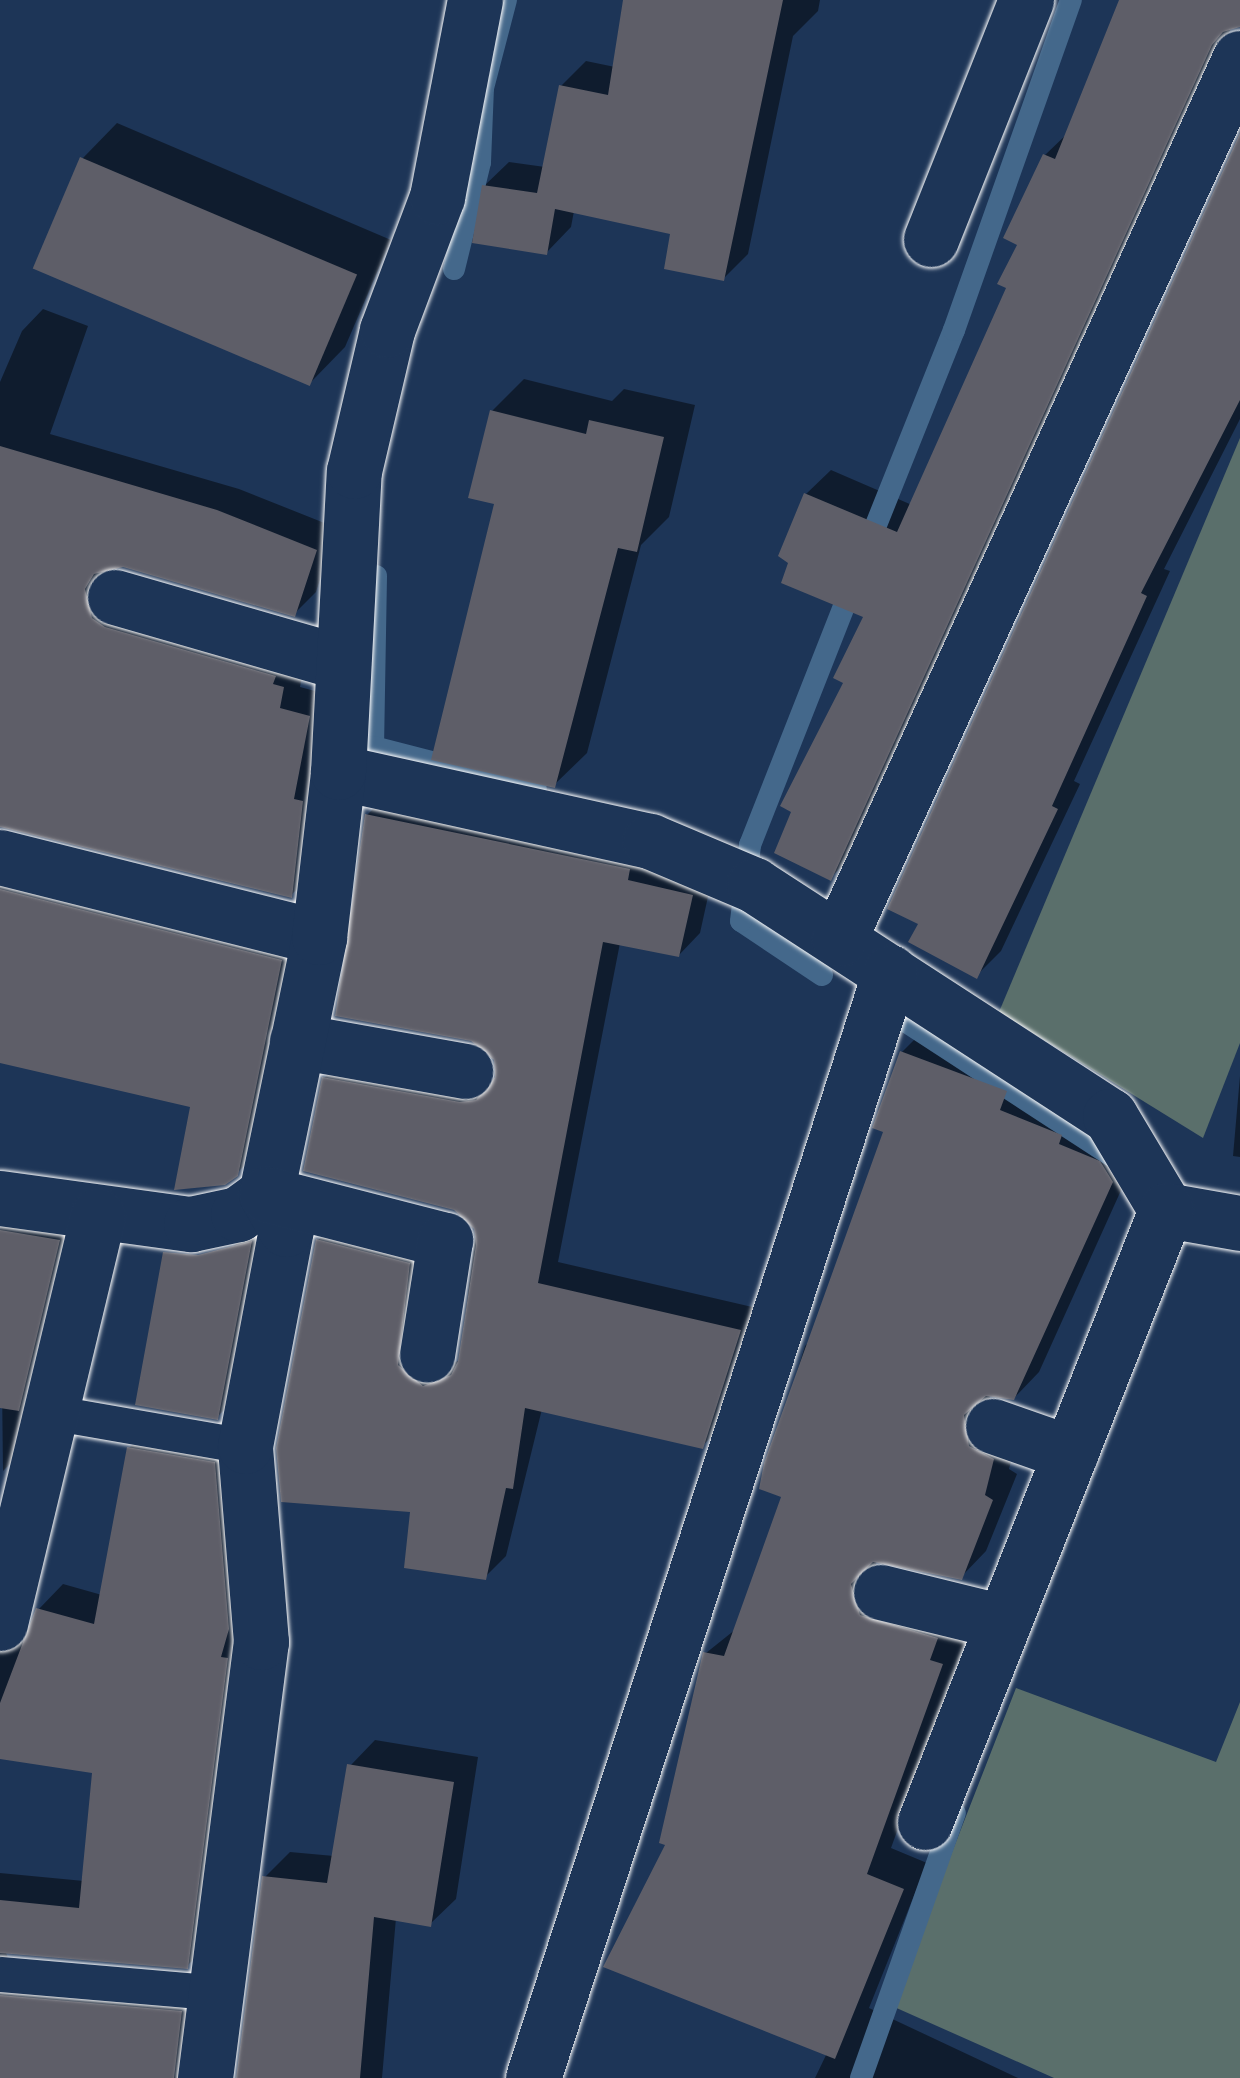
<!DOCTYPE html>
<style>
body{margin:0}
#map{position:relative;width:1240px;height:2078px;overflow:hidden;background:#1d3557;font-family:Kalam,sans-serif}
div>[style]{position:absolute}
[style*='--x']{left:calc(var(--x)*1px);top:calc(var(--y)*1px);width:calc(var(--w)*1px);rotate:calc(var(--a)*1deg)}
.green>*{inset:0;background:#5a6f6b}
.shadow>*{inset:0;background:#0007}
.stream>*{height:22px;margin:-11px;padding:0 11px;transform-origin:11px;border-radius:11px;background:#44688b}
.building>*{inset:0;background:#5e5e68;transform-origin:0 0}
.roads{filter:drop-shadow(0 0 2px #fff) drop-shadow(0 0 2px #fff)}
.service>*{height:35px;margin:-17.5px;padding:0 17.5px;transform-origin:17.5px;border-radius:17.5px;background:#1d3557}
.minor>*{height:55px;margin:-27.5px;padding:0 27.5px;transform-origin:27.5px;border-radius:27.5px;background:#1d3557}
span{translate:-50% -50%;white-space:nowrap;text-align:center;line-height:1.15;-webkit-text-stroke:10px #1d3557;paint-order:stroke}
</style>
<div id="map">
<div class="green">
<div style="clip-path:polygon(1240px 438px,1240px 1043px,1203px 1138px,999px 1012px)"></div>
<div style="clip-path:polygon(1016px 1688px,1216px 1762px,1240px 1702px,1240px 2078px,1054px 2078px,892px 2006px)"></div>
</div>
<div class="shadow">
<div style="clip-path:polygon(625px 0,820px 0,818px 11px,793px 36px,748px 254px,723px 279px,673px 232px,574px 211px,571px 227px,547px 252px,484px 186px,509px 162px,545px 167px,561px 86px,586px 61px,615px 67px)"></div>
<div style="clip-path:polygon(1122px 0,1240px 0,1240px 25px,1231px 28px,855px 854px,830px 878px,846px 682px,867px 615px,806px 494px,831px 470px,912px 505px,1009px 287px,1045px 155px,1069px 132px)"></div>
<div style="clip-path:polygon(117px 123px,391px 240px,345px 347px,310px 383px,82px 159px)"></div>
<div style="clip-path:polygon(1240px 139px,1240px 419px,1164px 569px,1170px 571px,1074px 781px,1080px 784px,1001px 951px,976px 976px)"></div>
<div style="clip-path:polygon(43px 309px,88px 326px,50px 434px,239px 489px,337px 528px,316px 592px,294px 614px,123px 564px,106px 568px,113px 597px,304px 666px,300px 687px,330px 695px,313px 874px,291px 895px,0 826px,0 382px,22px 331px)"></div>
<div style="clip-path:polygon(524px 379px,612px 401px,624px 389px,695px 405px,669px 517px,641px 545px,587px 753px,554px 785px,497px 503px,492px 411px)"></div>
<div style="clip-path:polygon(388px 794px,713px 874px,700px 933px,679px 955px,620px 943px,558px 1262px,761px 1309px,724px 1425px,702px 1446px,542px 1409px,506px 1556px,485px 1577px,413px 1510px,318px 1240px,340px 1219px,430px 1242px,446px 1366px,460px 1360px,476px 1228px,324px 1078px,346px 1057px,497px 1080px,496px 1058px,367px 815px)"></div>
<div style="clip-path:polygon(0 858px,302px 939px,258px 1152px,236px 1174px,193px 1105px,0 1060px)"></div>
<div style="clip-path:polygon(927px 1027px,1137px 1155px,1039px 1372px,1014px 1398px,989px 1393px,994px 1420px,1018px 1434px,1009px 1469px,1017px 1474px,986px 1551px,961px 1577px,875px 1560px,885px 1590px,967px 1638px,891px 1848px,927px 1863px,869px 2008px,1018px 2078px,815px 2078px,827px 2053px,669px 1843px,706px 1653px,736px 1629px,784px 1495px,762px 1487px,805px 1346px,816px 1334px,886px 1130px,902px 1052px)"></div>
<div style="clip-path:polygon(1240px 1076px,1240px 1157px,1233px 1156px)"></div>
<div style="clip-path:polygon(0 1212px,87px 1235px,39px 1435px,3px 1471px)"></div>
<div style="clip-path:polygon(258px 1222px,244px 1391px,217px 1417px,231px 1249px)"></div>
<div style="clip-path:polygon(154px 1423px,239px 1438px,253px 1602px,212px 1941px,187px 1966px,5px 1951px,12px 1966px,206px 1986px,215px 2078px,0 2078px,0 1873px,84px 1881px,95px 1771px,0 1756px,0 1625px,31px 1629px,38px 1610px,63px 1584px,102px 1595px,129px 1448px)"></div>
<div style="clip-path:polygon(375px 1740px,478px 1757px,456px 1899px,430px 1924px,396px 1918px,382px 2078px,239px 2078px,265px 1877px,290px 1852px,334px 1856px,350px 1766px)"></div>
</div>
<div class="stream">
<div style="--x:454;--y:269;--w:110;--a:-76.3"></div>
<div style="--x:480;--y:162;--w:74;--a:-87.7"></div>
<div style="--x:483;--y:88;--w:91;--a:-75.4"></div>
<div style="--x:866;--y:550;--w:237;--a:-68.2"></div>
<div style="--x:954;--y:330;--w:350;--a:-70.5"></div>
<div style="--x:376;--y:576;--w:171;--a:91"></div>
<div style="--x:373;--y:747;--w:168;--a:14.4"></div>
<div style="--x:822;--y:975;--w:97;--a:-146.3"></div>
<div style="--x:741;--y:921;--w:77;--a:-83.2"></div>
<div style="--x:750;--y:845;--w:286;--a:-68.5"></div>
<div style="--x:902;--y:1019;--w:260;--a:33.1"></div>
<div style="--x:861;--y:2078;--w:281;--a:-70.5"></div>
</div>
<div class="building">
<div style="clip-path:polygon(623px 0,783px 0,724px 281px,664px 269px,670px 234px,555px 209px,547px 255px,472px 243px,482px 185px,537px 193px,559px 85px,608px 95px)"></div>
<div style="clip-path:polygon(1119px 0,1240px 0,1240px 27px,1223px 32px,1212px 45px,831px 881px,774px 853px,791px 812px,780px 806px,843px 683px,833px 678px,863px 617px,781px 583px,788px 563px,778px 556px,804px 493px,897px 532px,1006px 288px,997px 284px,1017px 245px,1003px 238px,1043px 154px,1055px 159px)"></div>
<div style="clip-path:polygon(1240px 133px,1240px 400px,1141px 593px,1147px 596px,1052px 806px,1058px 809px,977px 979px,908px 942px,918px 924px,887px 909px)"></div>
<div style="left:80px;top:157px;width:301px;height:121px;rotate:23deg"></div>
<div style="clip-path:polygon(490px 410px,586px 434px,589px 420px,664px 437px,637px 552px,618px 548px,555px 788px,431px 760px,494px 504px,468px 498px)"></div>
<div style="clip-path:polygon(0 446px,217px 510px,317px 550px,295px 617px,123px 567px,94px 574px,85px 589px,92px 618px,105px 627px,276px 676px,273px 684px,284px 687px,280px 708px,310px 716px,294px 799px,303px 801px,292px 898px,0 827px)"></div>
<div style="clip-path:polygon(365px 814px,630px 869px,628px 880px,693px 895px,679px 957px,603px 942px,538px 1283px,741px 1330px,703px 1449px,525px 1408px,513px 1489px,506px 1488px,486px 1580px,404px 1568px,410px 1512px,281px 1502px,276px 1448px,316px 1239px,410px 1263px,398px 1365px,423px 1386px,451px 1375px,458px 1361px,476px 1245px,474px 1229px,454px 1210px,303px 1171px,322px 1077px,460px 1102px,476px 1100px,495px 1077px,494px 1060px,471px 1041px,335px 1016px)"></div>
<div style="clip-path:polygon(0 889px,282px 960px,238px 1176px,225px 1185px,174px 1190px,190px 1107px,0 1063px)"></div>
<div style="clip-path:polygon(900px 1051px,1007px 1091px,1000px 1110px,1062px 1135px,1059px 1144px,1100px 1161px,1113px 1182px,1014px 1400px,986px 1396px,964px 1415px,969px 1446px,994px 1459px,985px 1495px,993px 1500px,962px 1580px,873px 1562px,851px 1584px,860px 1615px,938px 1638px,930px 1660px,943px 1664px,867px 1874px,904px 1889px,835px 2059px,603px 1967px,665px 1845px,659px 1843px,703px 1652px,724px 1656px,781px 1497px,759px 1489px,764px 1463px,883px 1132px,872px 1128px)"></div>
<div style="clip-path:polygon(0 1230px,60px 1240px,19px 1411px,0 1408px)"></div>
<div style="clip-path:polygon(252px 1241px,218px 1420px,135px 1405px,163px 1252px,198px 1255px)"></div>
<div style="clip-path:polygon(127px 1447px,215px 1462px,229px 1629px,221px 1657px,228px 1658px,188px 1969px,0 1953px,0 1900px,79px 1908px,92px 1773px,0 1759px,0 1703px,36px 1608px,94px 1624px)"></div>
<div style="clip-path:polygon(347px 1764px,454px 1782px,431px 1927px,374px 1917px,360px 2078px,236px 2078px,262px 1876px,327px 1883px)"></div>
<div style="clip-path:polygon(0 1995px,182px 2011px,174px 2078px,0 2078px)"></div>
</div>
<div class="roads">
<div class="service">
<div style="--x:50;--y:1412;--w:198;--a:9.9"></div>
<div style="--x:0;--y:1974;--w:212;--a:4.9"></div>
</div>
<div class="minor">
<div style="--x:931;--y:239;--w:257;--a:-68.3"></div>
<div style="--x:115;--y:597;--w:237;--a:16.1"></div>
<div style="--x:338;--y:772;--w:320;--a:12.5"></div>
<div style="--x:650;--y:841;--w:113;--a:22.9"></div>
<div style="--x:754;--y:885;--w:424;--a:33"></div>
<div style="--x:1110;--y:1116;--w:109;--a:59.2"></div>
<div style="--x:1166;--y:1210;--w:75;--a:10"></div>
<div style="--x:0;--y:857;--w:329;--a:14.1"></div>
<div style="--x:839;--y:939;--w:968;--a:-65.53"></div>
<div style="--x:297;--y:1041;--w:171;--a:10.1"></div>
<div style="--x:0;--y:1198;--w:193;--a:7.8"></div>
<div style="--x:191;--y:1224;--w:48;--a:-12"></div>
<div style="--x:238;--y:1214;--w:34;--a:-36"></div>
<div style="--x:266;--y:1194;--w:262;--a:-78.3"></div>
<div style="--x:319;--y:937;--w:166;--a:-83.4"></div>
<div style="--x:338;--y:772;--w:301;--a:-87"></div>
<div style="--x:354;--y:471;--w:145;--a:-76.8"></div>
<div style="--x:387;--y:330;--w:142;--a:-69.4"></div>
<div style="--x:437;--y:197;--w:201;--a:-79.1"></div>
<div style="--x:993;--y:1426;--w:82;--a:19.3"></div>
<div style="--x:881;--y:1592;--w:126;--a:13.8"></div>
<div style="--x:0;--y:1623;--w:419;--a:-76.5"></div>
<div style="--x:925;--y:1822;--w:658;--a:-68.51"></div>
<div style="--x:205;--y:2078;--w:440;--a:-82.7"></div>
<div style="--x:261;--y:1642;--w:197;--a:-94.7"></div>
<div style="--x:245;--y:1446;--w:221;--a:-79.3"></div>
<div style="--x:286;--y:1229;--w:40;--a:-119.7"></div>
<div style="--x:266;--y:1194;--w:185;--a:14.4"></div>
<div style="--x:445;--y:1240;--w:116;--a:98.9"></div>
<div style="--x:533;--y:2078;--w:1162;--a:-72.11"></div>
</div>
</div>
</div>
